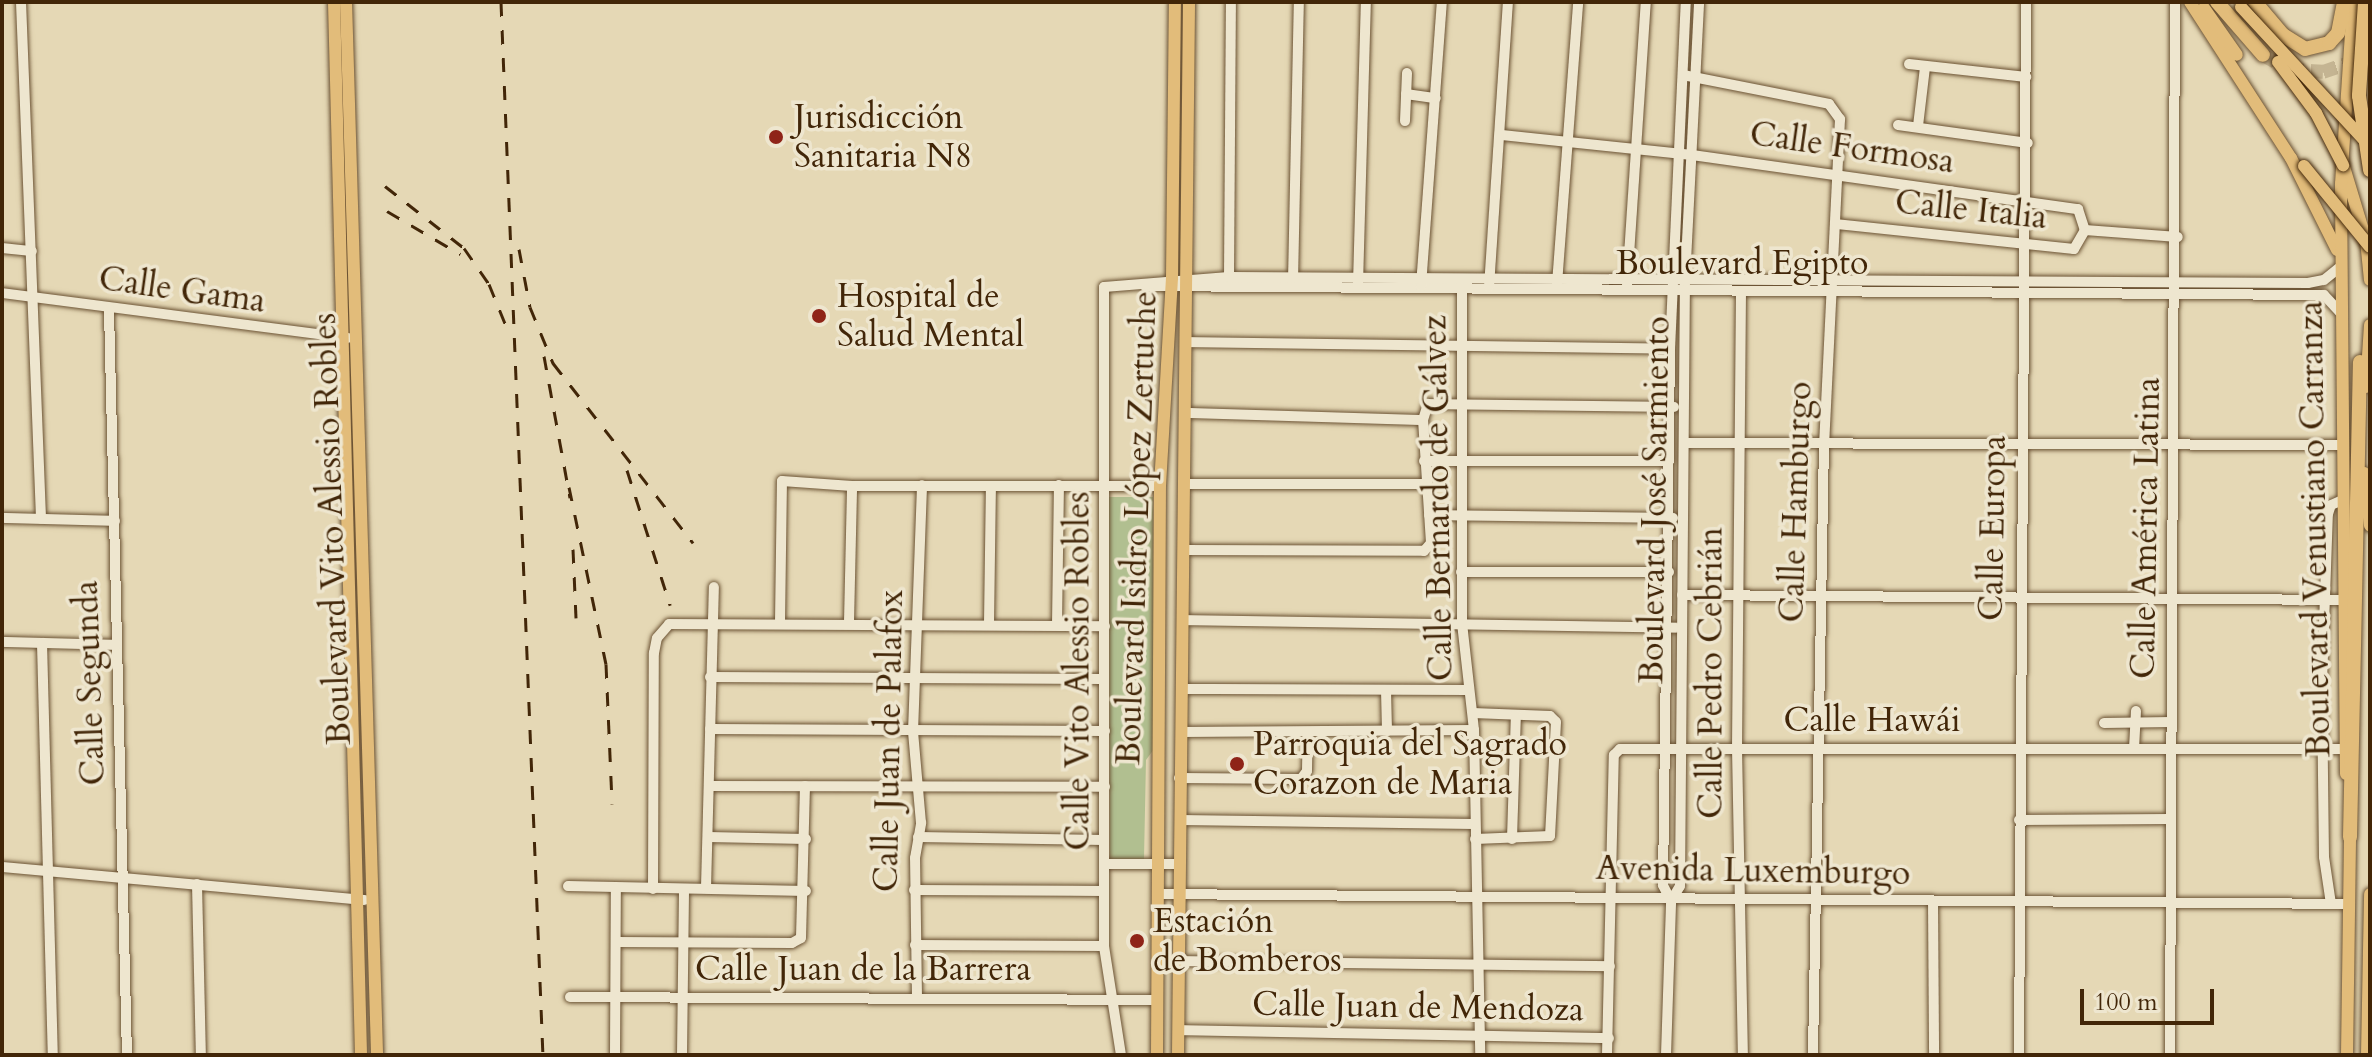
<!DOCTYPE html>
<meta charset="utf-8">
<style>
body{margin:0}
#map{position:relative;width:2372px;height:1057px;overflow:hidden;background:#e5d8b5;font-family:Cardo,serif}
div>[style]{position:absolute}
[style*='--x']{left:calc(var(--x)*1px);top:calc(var(--y)*1px);width:calc(var(--w)*1px);rotate:calc(var(--a)*1deg)}
.green>*{inset:0;background:#b1bf90}
.highway-tunnel>*{height:14px;margin-top:-7px;transform-origin:0;background:repeating-linear-gradient(90deg,#c4b492 0 14px,transparent 0 21px)}
.roads{filter:drop-shadow(0 0 2px #6b5233) drop-shadow(0 0 2px #6b5233)}
.minor>*{height:10px;margin:-5px;padding:0 5px;transform-origin:5px;border-radius:5px;background:#eee6cf}
.major>*{height:12px;margin:-6px;padding:0 6px;transform-origin:6px;border-radius:6px;background:#e2bc7a}
.highway>*{height:14px;margin:-7px;padding:0 7px;transform-origin:7px;border-radius:7px;background:#e2bc7a}
.rail>*{height:3px;margin-top:-1.5px;transform-origin:0;background:repeating-linear-gradient(90deg,#422608 0 14px,transparent 0 28px)}
.bridges{filter:drop-shadow(0 0 2px #422608) drop-shadow(0 0 2px #422608)}
.major-bridge>*{height:12px;margin:-6px;padding:0 6px;transform-origin:6px;border-radius:6px;background:#e2bc7a}
.highway-bridge>*{height:14px;margin:-7px;padding:0 7px;transform-origin:7px;border-radius:7px;background:#e2bc7a}
.dots>*{width:22px;height:22px;translate:-50% -50%;box-sizing:border-box;border:4px solid #eee6cf;border-radius:50%}
span{translate:-50% -50%;white-space:nowrap;text-align:center;line-height:1.15;-webkit-text-stroke:7px #eee6cf;paint-order:stroke}
.poi-label{font-size:34px;color:#422608}
.left{translate:0 -50%;text-align:left}
.street-label{font-size:34px;color:#422608}
.frame{position:absolute;inset:0;border:4px solid #422608;pointer-events:none}
.scale{position:absolute;left:2080px;top:989px;width:134px;height:36px;box-sizing:border-box;border:4px solid #422608;border-top:0;padding-left:10px;font-size:24px;line-height:28px;white-space:nowrap;color:#422608;-webkit-text-stroke:6px #eee6cf;paint-order:stroke}
</style>
<div id="map">
<div class="green">
<div style="clip-path:polygon(1109px 497px,1153px 497px,1154px 749px,1146px 760px,1144px 859px,1110px 859px)"></div>
</div>
<div class="highway-tunnel">
<div style="--x:2263;--y:55;--w:31;--a:29"></div>
<div style="--x:2290;--y:70;--w:33;--a:3"></div>
<div style="--x:2323;--y:72;--w:28;--a:-19"></div>
<div style="--x:2349;--y:63;--w:29;--a:-44"></div>
</div>
<div class="roads">
<div class="minor">
<div style="--x:21;--y:2;--w:517;--a:87.78"></div>
<div style="--x:1909;--y:64;--w:118;--a:6.3"></div>
<div style="--x:1683;--y:75;--w:149;--a:11.2"></div>
<div style="--x:1829;--y:104;--w:19;--a:54"></div>
<div style="--x:1840;--y:119;--w:323;--a:92.8"></div>
<div style="--x:1824;--y:442;--w:613;--a:91.03"></div>
<div style="--x:1406;--y:94;--w:30;--a:8"></div>
<div style="--x:1405;--y:121;--w:48;--a:-87.6"></div>
<div style="--x:1898;--y:125;--w:131;--a:7.9"></div>
<div style="--x:1918;--y:126;--w:59;--a:-83.2"></div>
<div style="--x:1502;--y:135;--w:191;--a:6"></div>
<div style="--x:1692;--y:155;--w:390;--a:8"></div>
<div style="--x:2078;--y:209;--w:22;--a:72"></div>
<div style="--x:2085;--y:230;--w:22;--a:120"></div>
<div style="--x:2074;--y:249;--w:238;--a:-174"></div>
<div style="--x:2085;--y:230;--w:93;--a:4.3"></div>
<div style="--x:2;--y:248;--w:30;--a:6"></div>
<div style="--x:1229;--y:277;--w:275;--a:-89.6"></div>
<div style="--x:1293;--y:281;--w:279;--a:-88.8"></div>
<div style="--x:1358;--y:284;--w:282;--a:-88.4"></div>
<div style="--x:1557;--y:284;--w:283;--a:-85.7"></div>
<div style="--x:1627;--y:285;--w:284;--a:-86.2"></div>
<div style="--x:1145;--y:286;--w:1179;--a:0.44"></div>
<div style="--x:2324;--y:295;--w:23;--a:47"></div>
<div style="--x:1421;--y:286;--w:285;--a:-85.8"></div>
<div style="--x:1489;--y:287;--w:286;--a:-86.2"></div>
<div style="--x:1741;--y:291;--w:457;--a:90.5"></div>
<div style="--x:1737;--y:748;--w:307;--a:88.9"></div>
<div style="--x:1462;--y:292;--w:331;--a:90"></div>
<div style="--x:1462;--y:623;--w:108;--a:83.6"></div>
<div style="--x:1474;--y:730;--w:325;--a:88.9"></div>
<div style="--x:2;--y:293;--w:349;--a:7.4"></div>
<div style="--x:109;--y:310;--w:745;--a:88.62"></div>
<div style="--x:1186;--y:342;--w:484;--a:0.8"></div>
<div style="--x:1187;--y:413;--w:236;--a:1.7"></div>
<div style="--x:1684;--y:443;--w:659;--a:0.17"></div>
<div style="--x:1424;--y:461;--w:245;--a:0"></div>
<div style="--x:1185;--y:484;--w:240;--a:0"></div>
<div style="--x:1429;--y:515;--w:244;--a:0.7"></div>
<div style="--x:2;--y:518;--w:113;--a:1.5"></div>
<div style="--x:1184;--y:550;--w:240;--a:0.2"></div>
<div style="--x:1424;--y:551;--w:11;--a:-49"></div>
<div style="--x:1431;--y:543;--w:123;--a:-93.7"></div>
<div style="--x:1423;--y:420;--w:17;--a:-73"></div>
<div style="--x:1428;--y:404;--w:246;--a:0.7"></div>
<div style="--x:1461;--y:572;--w:208;--a:0"></div>
<div style="--x:1682;--y:595;--w:660;--a:0.43"></div>
<div style="--x:1183;--y:620;--w:493;--a:0.9"></div>
<div style="--x:780;--y:622;--w:141;--a:-89.2"></div>
<div style="--x:782;--y:481;--w:70;--a:4.1"></div>
<div style="--x:852;--y:486;--w:308;--a:0"></div>
<div style="--x:849;--y:622;--w:136;--a:-88.7"></div>
<div style="--x:989;--y:624;--w:138;--a:-89.2"></div>
<div style="--x:1057;--y:625;--w:140;--a:-89.2"></div>
<div style="--x:2;--y:642;--w:114;--a:1.5"></div>
<div style="--x:42;--y:643;--w:412;--a:88.5"></div>
<div style="--x:710;--y:677;--w:394;--a:0.3"></div>
<div style="--x:1183;--y:689;--w:285;--a:0.2"></div>
<div style="--x:1386;--y:690;--w:41;--a:88.6"></div>
<div style="--x:1473;--y:713;--w:77;--a:2.2"></div>
<div style="--x:1550;--y:716;--w:8;--a:45"></div>
<div style="--x:1556;--y:722;--w:114;--a:93"></div>
<div style="--x:1550;--y:836;--w:75;--a:177.7"></div>
<div style="--x:2104;--y:723;--w:67;--a:-0.9"></div>
<div style="--x:710;--y:729;--w:395;--a:0.3"></div>
<div style="--x:1181;--y:732;--w:293;--a:-0.4"></div>
<div style="--x:2134;--y:749;--w:38;--a:-87"></div>
<div style="--x:1179;--y:778;--w:122;--a:0.5"></div>
<div style="--x:1301;--y:779;--w:10;--a:-53"></div>
<div style="--x:1307;--y:771;--w:39;--a:-89"></div>
<div style="--x:709;--y:786;--w:396;--a:0.1"></div>
<div style="--x:1180;--y:820;--w:294;--a:0.8"></div>
<div style="--x:2019;--y:820;--w:151;--a:-0.4"></div>
<div style="--x:708;--y:837;--w:98;--a:1.2"></div>
<div style="--x:918;--y:837;--w:186;--a:0.9"></div>
<div style="--x:1512;--y:839;--w:124;--a:-88.2"></div>
<div style="--x:1105;--y:864;--w:74;--a:0"></div>
<div style="--x:2;--y:867;--w:364;--a:5.2"></div>
<div style="--x:197;--y:884;--w:171;--a:88.7"></div>
<div style="--x:568;--y:886;--w:238;--a:1.2"></div>
<div style="--x:706;--y:888;--w:301;--a:-88.5"></div>
<div style="--x:653;--y:889;--w:236;--a:-89.8"></div>
<div style="--x:654;--y:653;--w:15;--a:-79"></div>
<div style="--x:657;--y:638;--w:18;--a:-49"></div>
<div style="--x:669;--y:624;--w:436;--a:0.3"></div>
<div style="--x:914;--y:890;--w:190;--a:0.3"></div>
<div style="--x:1157;--y:894;--w:1192;--a:0.48"></div>
<div style="--x:1671;--y:901;--w:17;--a:-59"></div>
<div style="--x:1680;--y:886;--w:605;--a:-89.53"></div>
<div style="--x:1685;--y:281;--w:279;--a:-87.1"></div>
<div style="--x:1933;--y:901;--w:154;--a:89.6"></div>
<div style="--x:2331;--y:904;--w:48;--a:-98.5"></div>
<div style="--x:2324;--y:857;--w:175;--a:-90.7"></div>
<div style="--x:2322;--y:682;--w:168;--a:-88"></div>
<div style="--x:2328;--y:514;--w:9;--a:-72"></div>
<div style="--x:2331;--y:505;--w:13;--a:-23"></div>
<div style="--x:616;--y:942;--w:176;--a:0.3"></div>
<div style="--x:792;--y:943;--w:10;--a:-29"></div>
<div style="--x:801;--y:938;--w:152;--a:-88.5"></div>
<div style="--x:915;--y:945;--w:189;--a:0.3"></div>
<div style="--x:1178;--y:961;--w:432;--a:0.7"></div>
<div style="--x:570;--y:997;--w:587;--a:0.29"></div>
<div style="--x:917;--y:998;--w:140;--a:-90.8"></div>
<div style="--x:915;--y:858;--w:36;--a:-80"></div>
<div style="--x:921;--y:823;--w:91;--a:-95"></div>
<div style="--x:913;--y:732;--w:247;--a:-87.9"></div>
<div style="--x:1178;--y:1030;--w:431;--a:1.1"></div>
<div style="--x:615;--y:1053;--w:164;--a:-89.7"></div>
<div style="--x:682;--y:1055;--w:166;--a:-89.3"></div>
<div style="--x:1121;--y:1055;--w:110;--a:-98.9"></div>
<div style="--x:1104;--y:946;--w:659;--a:-90"></div>
<div style="--x:1104;--y:287;--w:125;--a:-4.6"></div>
<div style="--x:1229;--y:277;--w:1079;--a:0.32"></div>
<div style="--x:2308;--y:283;--w:16;--a:-11"></div>
<div style="--x:2324;--y:280;--w:21;--a:-39"></div>
<div style="--x:1607;--y:1055;--w:300;--a:-88.7"></div>
<div style="--x:1614;--y:755;--w:8;--a:-45"></div>
<div style="--x:1620;--y:749;--w:724;--a:0"></div>
<div style="--x:1666;--y:1055;--w:154;--a:-88.1"></div>
<div style="--x:1671;--y:901;--w:18;--a:-117"></div>
<div style="--x:1663;--y:885;--w:536;--a:-89.25"></div>
<div style="--x:1670;--y:349;--w:347;--a:-87.4"></div>
<div style="--x:2019;--y:1055;--w:1053;--a:-89.62"></div>
<div style="--x:2170;--y:1055;--w:1053;--a:-89.73"></div>
</div>
<div class="major">
<div style="--x:334;--y:2;--w:1053;--a:88.53"></div>
<div style="--x:346;--y:2;--w:1053;--a:88.31"></div>
<div style="--x:2190;--y:2;--w:186;--a:57.1"></div>
<div style="--x:2291;--y:158;--w:103;--a:63.4"></div>
<div style="--x:2204;--y:8;--w:57;--a:54.9"></div>
<div style="--x:2344;--y:167;--w:76;--a:73.2"></div>
<div style="--x:2366;--y:240;--w:40;--a:84.3"></div>
<div style="--x:2366;--y:387;--w:62;--a:-86.3"></div>
<div style="--x:2364;--y:473;--w:53;--a:83.5"></div>
<div style="--x:2346;--y:774;--w:590;--a:-90.49"></div>
<div style="--x:2341;--y:184;--w:182;--a:-86.2"></div>
<div style="--x:1157;--y:1055;--w:569;--a:-89.7"></div>
<div style="--x:1160;--y:486;--w:208;--a:-86.7"></div>
<div style="--x:1172;--y:278;--w:276;--a:-89.4"></div>
<div style="--x:1178;--y:1055;--w:1053;--a:-89.4"></div>
<div style="--x:2347;--y:1055;--w:227;--a:-89.2"></div>
<div style="--x:2367;--y:1055;--w:161;--a:-88.9"></div>
</div>
<div class="highway">
<div style="--x:2217;--y:2;--w:70;--a:49"></div>
<div style="--x:2255;--y:2;--w:43;--a:49.7"></div>
<div style="--x:2283;--y:35;--w:26;--a:32"></div>
<div style="--x:2305;--y:49;--w:25;--a:-14"></div>
<div style="--x:2329;--y:43;--w:13;--a:-48"></div>
<div style="--x:2338;--y:33;--w:32;--a:-79"></div>
<div style="--x:2350;--y:837;--w:475;--a:-88.8"></div>
</div>
</div>
<div class="rail">
<div style="--x:501;--y:2;--w:1054;--a:87.72"></div>
<div style="--x:385;--y:186;--w:100;--a:38.1"></div>
<div style="--x:464;--y:248;--w:44;--a:55.2"></div>
<div style="--x:489;--y:284;--w:48;--a:67.8"></div>
<div style="--x:387;--y:211;--w:85;--a:30.5"></div>
<div style="--x:519;--y:249;--w:59;--a:79.3"></div>
<div style="--x:530;--y:307;--w:61;--a:67.7"></div>
<div style="--x:553;--y:363;--w:228;--a:52.1"></div>
<div style="--x:544;--y:356;--w:144;--a:79.6"></div>
<div style="--x:627;--y:470;--w:142;--a:72.3"></div>
<div style="--x:569;--y:487;--w:181;--a:78.2"></div>
<div style="--x:606;--y:664;--w:140;--a:87.5"></div>
<div style="--x:573;--y:549;--w:69;--a:87.5"></div>
</div>
<div class="bridges">
<div class="major-bridge">
<div style="--x:2241;--y:7;--w:187;--a:47.2"></div>
<div style="--x:2278;--y:62;--w:64;--a:53.3"></div>
<div style="--x:2316;--y:113;--w:59;--a:62.6"></div>
<div style="--x:2304;--y:166;--w:104;--a:50.8"></div>
</div>
<div class="highway-bridge">
<div style="--x:2365;--y:2;--w:94;--a:93.7"></div>
<div style="--x:2359;--y:96;--w:75;--a:81.5"></div>
</div>
</div>
<div class="dots">
<div style="left:776px;top:137px;background:#8f2418"></div>
<div style="left:819px;top:316px;background:#8f2418"></div>
<div style="left:1237px;top:764px;background:#8f2418"></div>
<div style="left:1137px;top:941px;background:#8f2418"></div>
</div>
<div class="poi-label">
<span class="left" style="left:794px;top:137px">Jurisdicción<br>Sanitaria N8</span>
<span class="left" style="left:837px;top:316px">Hospital de<br>Salud Mental</span>
<span class="left" style="left:1253px;top:764px">Parroquia del Sagrado<br>Corazon de Maria</span>
<span class="left" style="left:1153px;top:941px">Estación<br>de Bomberos</span>
</div>
<div class="street-label">
<span style="left:1852px;top:148px;rotate:8deg">Calle Formosa</span>
<span style="left:1971px;top:210px;rotate:6deg">Calle Italia</span>
<span style="left:1742px;top:264px">Boulevard Egipto</span>
<span style="left:182px;top:290px;rotate:8deg">Calle Gama</span>
<span style="left:1438px;top:498px;rotate:-91deg">Calle Bernardo de Gálvez</span>
<span style="left:1655px;top:500px;rotate:-89deg">Boulevard José Sarmiento</span>
<span style="left:1796px;top:502px;rotate:-88deg">Calle Hamburgo</span>
<span style="left:1137px;top:528px;rotate:-88deg">Boulevard Isidro López Zertuche</span>
<span style="left:1993px;top:528px;rotate:-89deg">Calle Europa</span>
<span style="left:2146px;top:528px;rotate:-89deg">Calle América Latina</span>
<span style="left:332px;top:529px;rotate:-92deg">Boulevard Vito Alessio Robles</span>
<span style="left:2315px;top:529px;rotate:-91deg">Boulevard Venustiano Carranza</span>
<span style="left:1078px;top:671px;rotate:-90deg">Calle Vito Alessio Robles</span>
<span style="left:1711px;top:673px;rotate:-90deg">Calle Pedro Cebrián</span>
<span style="left:90px;top:683px;rotate:-92deg">Calle Segunda</span>
<span style="left:1872px;top:721px">Calle Hawái</span>
<span style="left:889px;top:741px;rotate:-89deg">Calle Juan de Palafox</span>
<span style="left:1753px;top:871px;rotate:1deg">Avenida Luxemburgo</span>
<span style="left:863px;top:970px">Calle Juan de la Barrera</span>
<span style="left:1418px;top:1007px;rotate:1deg">Calle Juan de Mendoza</span>
</div>
<div class="frame"></div>
<div class="scale">100 m</div>
</div>
